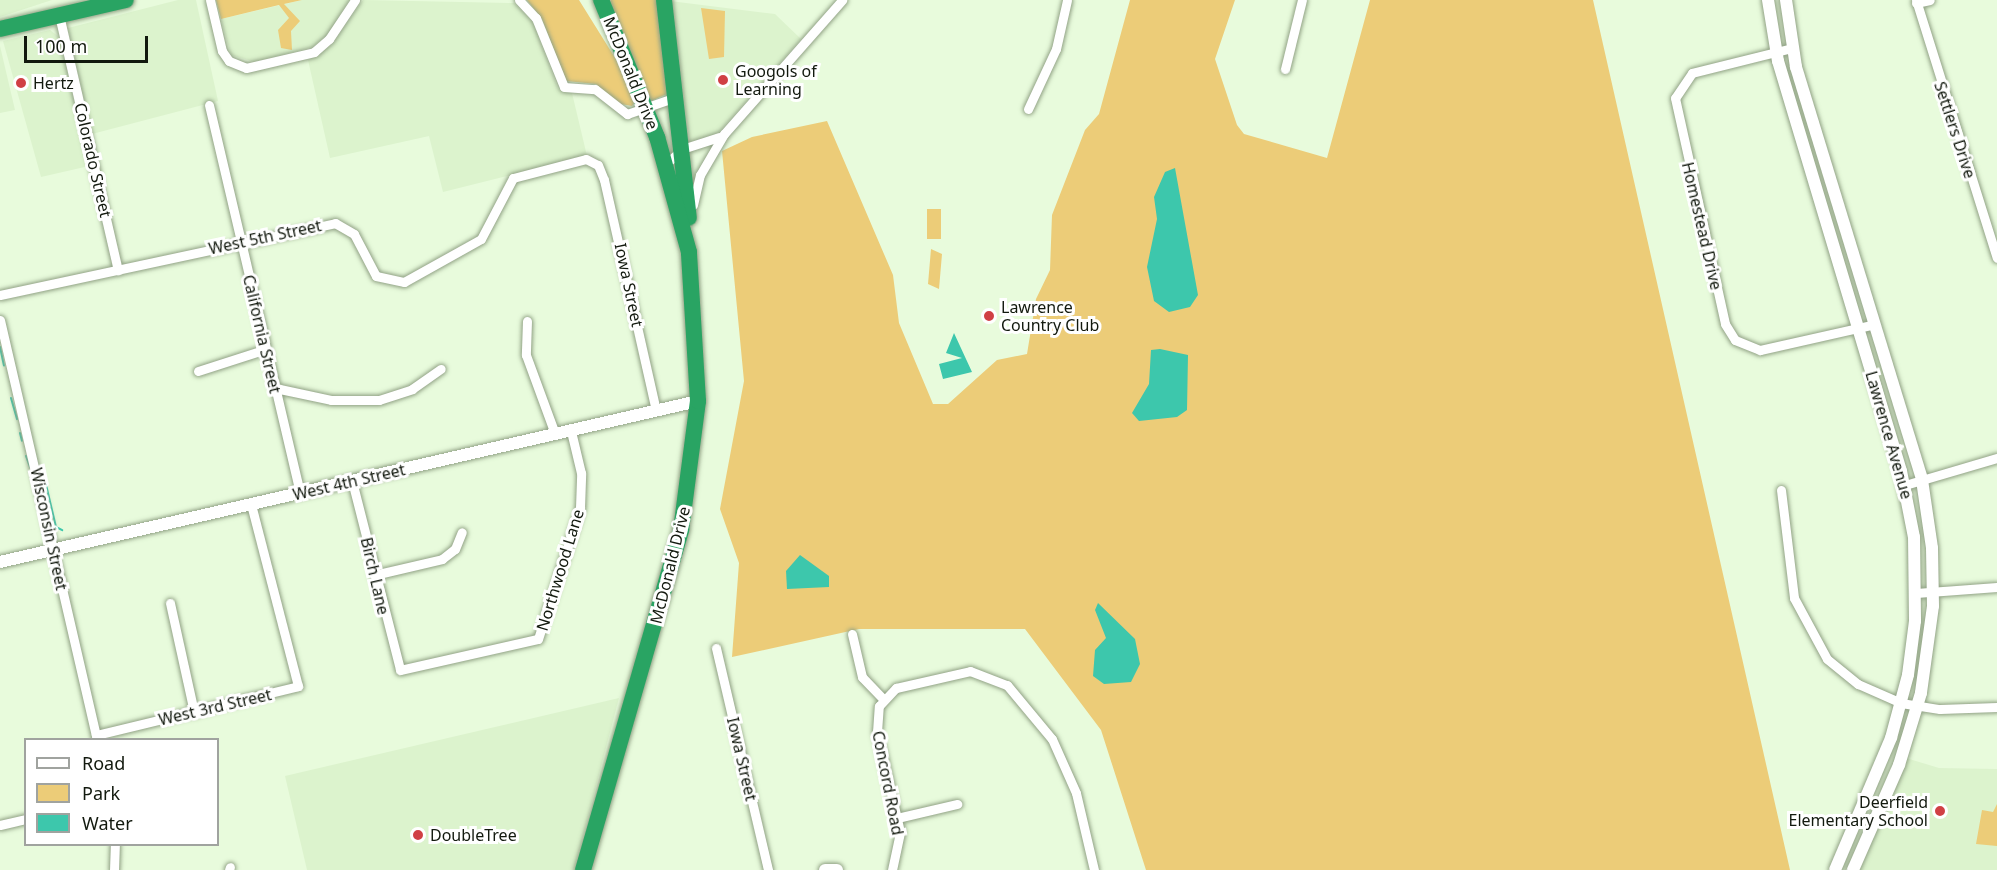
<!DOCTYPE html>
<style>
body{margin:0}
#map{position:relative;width:1997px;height:870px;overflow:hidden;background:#e8fbdc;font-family:"Noto Sans",sans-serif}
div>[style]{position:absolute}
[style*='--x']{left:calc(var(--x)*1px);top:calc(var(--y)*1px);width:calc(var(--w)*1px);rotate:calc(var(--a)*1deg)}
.built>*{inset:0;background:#dcf3cd}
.green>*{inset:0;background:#eccc78;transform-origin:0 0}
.water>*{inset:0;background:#3dc7ac}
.stream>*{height:2px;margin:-1px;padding:0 1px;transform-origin:1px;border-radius:1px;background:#3dc7ac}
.roads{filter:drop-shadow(0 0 2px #91a285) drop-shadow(0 0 2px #91a285)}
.street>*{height:9px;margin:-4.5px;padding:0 4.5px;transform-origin:4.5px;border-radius:4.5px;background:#fff}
.secondary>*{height:12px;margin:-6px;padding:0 6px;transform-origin:6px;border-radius:6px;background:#fff}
.highway>*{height:16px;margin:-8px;padding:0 8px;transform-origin:8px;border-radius:8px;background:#29a463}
.dots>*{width:16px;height:16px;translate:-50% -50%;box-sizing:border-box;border:3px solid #fff;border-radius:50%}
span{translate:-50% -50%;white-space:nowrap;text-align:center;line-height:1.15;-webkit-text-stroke:6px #fff;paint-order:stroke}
.poi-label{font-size:16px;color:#12190e}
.left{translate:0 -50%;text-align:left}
.right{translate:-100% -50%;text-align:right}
.street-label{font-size:16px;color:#12190e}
.legend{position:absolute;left:24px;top:738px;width:195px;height:108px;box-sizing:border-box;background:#fff;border:2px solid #a0a39f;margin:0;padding:8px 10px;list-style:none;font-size:18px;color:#12190e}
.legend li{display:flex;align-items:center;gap:12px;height:30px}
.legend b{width:30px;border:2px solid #a0a39f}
.scale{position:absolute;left:24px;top:36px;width:124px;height:27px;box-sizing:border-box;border:3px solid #12190e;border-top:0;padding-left:8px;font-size:18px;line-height:21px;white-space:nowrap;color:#12190e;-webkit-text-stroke:4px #fff;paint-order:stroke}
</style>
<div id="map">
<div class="built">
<div style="clip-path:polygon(0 0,52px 0,0 17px)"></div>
<div style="clip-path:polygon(178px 0,196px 0,218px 101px,92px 134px,68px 28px)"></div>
<div style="clip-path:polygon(302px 0,349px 0,328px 34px,312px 47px,255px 62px,231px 55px,221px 19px)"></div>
<div style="clip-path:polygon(363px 0,514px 3px,533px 23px,558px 89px,572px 93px,587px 156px,443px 192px,429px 136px,330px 158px,308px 60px,332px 45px)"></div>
<div style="clip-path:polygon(670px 1px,775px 14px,801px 39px,717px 134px,690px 142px)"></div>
<div style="clip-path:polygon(50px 30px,59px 37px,89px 166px,41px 177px,3px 41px)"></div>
<div style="clip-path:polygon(0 46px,15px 110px,0 113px)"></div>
<div style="clip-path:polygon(619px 698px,574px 870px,307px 870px,285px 776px)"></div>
<div style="clip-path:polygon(1906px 758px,1939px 768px,1997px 769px,1997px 870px,1858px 870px)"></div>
</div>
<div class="green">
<div style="clip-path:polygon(216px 0,302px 0,284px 4px,300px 21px,291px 31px,292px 50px,281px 48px,278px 30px,289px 18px,279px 5px,221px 19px)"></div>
<div style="clip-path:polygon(527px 0,579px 0,617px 61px,635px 102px,632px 106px,615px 103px,596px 84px,566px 81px,542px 19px)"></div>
<div style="clip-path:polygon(611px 0,658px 0,669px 93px,651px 101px,609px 6px)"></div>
<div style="clip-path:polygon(1130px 0,1235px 0,1215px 59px,1237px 125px,1244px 134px,1327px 158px,1370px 0,1593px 0,1790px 870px,1146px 870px,1101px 730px,1025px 629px,859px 629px,732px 657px,739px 563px,720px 509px,744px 381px,722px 151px,752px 137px,827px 121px,893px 275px,899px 323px,933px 404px,948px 404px,997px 360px,1027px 354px,1036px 299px,1050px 270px,1052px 215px,1085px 130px,1099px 114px)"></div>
<div style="clip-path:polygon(701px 8px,725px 11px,724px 57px,709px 59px)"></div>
<div style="left:927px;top:209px;width:14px;height:30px"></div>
<div style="clip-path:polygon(931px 249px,942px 254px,939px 289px,928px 284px)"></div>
<div style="clip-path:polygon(1997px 804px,1997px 846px,1976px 844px,1982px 810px,1993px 812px)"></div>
</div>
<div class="water">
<div style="clip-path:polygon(1175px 168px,1198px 295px,1190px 307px,1169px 312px,1154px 301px,1147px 267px,1157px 219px,1154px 197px,1165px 172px)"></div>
<div style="clip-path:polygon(954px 333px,972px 372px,943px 379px,939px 364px,962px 358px,946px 353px)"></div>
<div style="clip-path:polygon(1160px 349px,1188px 355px,1187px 410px,1177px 417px,1139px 421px,1132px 413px,1149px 384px,1151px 350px)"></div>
<div style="clip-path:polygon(800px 555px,829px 576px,829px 587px,787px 589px,786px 571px)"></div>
<div style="clip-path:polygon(1098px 603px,1135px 639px,1140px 664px,1131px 682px,1104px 684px,1093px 676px,1095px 650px,1106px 638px,1095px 610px)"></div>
</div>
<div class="stream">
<div style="--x:0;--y:347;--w:19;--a:78"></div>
<div style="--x:11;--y:398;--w:22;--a:74"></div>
<div style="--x:20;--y:433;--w:8;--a:76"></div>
<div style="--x:26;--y:456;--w:12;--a:70"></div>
<div style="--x:43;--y:472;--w:57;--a:76.7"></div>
<div style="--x:56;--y:527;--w:7;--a:27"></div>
<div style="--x:42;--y:534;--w:8;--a:-76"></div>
</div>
<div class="roads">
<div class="street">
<div style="--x:210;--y:0;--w:52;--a:76.8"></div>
<div style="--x:222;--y:51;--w:12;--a:55"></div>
<div style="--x:229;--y:61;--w:18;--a:22"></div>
<div style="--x:246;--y:68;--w:70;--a:-13.2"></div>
<div style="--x:314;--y:52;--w:20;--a:-41"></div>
<div style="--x:329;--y:39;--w:47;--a:-56.3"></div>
<div style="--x:519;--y:0;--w:25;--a:47"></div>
<div style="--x:536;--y:18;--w:74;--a:67.9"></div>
<div style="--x:564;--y:87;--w:31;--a:4"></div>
<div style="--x:595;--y:89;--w:41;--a:38"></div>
<div style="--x:627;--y:114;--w:52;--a:-19.1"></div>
<div style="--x:1916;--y:0;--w:270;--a:72.6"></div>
<div style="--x:1916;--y:3;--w:14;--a:-12"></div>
<div style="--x:59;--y:15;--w:262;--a:77"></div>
<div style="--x:1792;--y:48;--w:103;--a:166"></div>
<div style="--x:1692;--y:73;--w:30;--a:124"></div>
<div style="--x:1675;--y:98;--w:231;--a:77.5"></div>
<div style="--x:1725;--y:324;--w:19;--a:58"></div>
<div style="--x:1735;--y:340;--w:27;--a:22"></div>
<div style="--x:1760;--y:350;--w:118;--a:-12.7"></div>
<div style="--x:1285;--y:69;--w:71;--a:-76.2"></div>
<div style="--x:209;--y:105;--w:399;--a:76.8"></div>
<div style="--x:1028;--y:109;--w:66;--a:-65"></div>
<div style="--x:1056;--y:49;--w:50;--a:-77.3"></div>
<div style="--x:666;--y:164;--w:22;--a:-43"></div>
<div style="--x:682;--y:149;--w:39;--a:-18"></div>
<div style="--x:693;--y:205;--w:31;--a:-77"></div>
<div style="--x:700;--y:175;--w:48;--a:-59.7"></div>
<div style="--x:724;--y:134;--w:179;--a:-48.6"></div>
<div style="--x:0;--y:295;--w:343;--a:-12.1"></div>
<div style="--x:335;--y:223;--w:22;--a:30"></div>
<div style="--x:354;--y:234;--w:47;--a:62.4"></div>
<div style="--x:376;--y:276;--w:29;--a:12"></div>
<div style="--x:404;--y:282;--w:88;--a:-29.2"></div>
<div style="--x:481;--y:239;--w:69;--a:-62.3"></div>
<div style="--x:513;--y:178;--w:75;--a:-14.6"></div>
<div style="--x:586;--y:159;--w:13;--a:27"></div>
<div style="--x:598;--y:165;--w:16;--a:68"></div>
<div style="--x:604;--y:180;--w:237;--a:77.3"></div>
<div style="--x:0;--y:320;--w:431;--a:77"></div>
<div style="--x:527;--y:321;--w:34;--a:92"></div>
<div style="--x:526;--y:355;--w:84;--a:69.8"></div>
<div style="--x:198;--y:371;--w:71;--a:-17.9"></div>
<div style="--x:275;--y:388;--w:57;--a:12.1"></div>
<div style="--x:331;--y:400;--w:48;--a:0"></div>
<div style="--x:379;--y:400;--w:35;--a:-18"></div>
<div style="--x:412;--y:389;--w:35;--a:-35"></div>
<div style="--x:352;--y:481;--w:195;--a:75.7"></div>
<div style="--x:400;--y:670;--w:141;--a:-12.7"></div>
<div style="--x:538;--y:639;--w:138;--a:-72.2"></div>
<div style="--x:580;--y:508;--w:35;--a:-88"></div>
<div style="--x:581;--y:473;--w:43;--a:-103.4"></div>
<div style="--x:1905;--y:485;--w:96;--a:-16.4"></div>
<div style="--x:1781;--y:490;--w:109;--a:83.1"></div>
<div style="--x:1794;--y:598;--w:69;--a:61.6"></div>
<div style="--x:1827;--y:659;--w:40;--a:39"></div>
<div style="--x:1858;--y:684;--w:47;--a:23.8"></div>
<div style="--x:1901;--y:703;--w:39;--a:9"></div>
<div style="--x:1940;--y:709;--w:57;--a:-2"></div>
<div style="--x:374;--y:575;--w:70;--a:-13.2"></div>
<div style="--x:442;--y:559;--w:16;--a:-38"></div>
<div style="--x:455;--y:549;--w:18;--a:-68"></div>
<div style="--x:1916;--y:593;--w:81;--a:-4.2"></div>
<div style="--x:170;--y:603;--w:112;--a:77.6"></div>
<div style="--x:852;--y:634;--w:44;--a:76.9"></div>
<div style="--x:862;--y:677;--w:30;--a:46"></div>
<div style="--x:716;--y:648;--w:228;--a:76.8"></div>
<div style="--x:96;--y:735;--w:208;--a:-13.6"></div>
<div style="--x:298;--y:686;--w:188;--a:-104.5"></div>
<div style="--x:897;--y:818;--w:62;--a:-13.1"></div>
<div style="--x:0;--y:825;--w:27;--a:-13"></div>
<div style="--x:114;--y:870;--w:26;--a:-88"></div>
<div style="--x:229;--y:870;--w:3;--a:-72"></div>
<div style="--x:892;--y:870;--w:39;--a:-78"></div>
<div style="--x:900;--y:832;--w:103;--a:-103"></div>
<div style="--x:877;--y:732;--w:26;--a:-86"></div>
<div style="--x:879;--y:706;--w:25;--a:-47"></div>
<div style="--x:896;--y:688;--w:76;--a:-12.9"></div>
<div style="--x:970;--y:671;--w:40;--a:21"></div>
<div style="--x:1007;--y:685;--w:70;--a:50.2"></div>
<div style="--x:1052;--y:739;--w:59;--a:66"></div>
<div style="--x:1076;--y:793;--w:79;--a:76.8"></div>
</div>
<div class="secondary">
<div style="--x:1768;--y:0;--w:62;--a:80.7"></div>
<div style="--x:1778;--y:61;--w:428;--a:73.3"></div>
<div style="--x:1901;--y:471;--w:67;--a:78.9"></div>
<div style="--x:1914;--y:537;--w:84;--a:89.3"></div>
<div style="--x:1915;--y:621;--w:54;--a:97.4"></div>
<div style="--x:1908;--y:675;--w:65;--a:105.1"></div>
<div style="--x:1891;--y:738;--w:143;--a:113"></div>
<div style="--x:1786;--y:0;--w:68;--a:81.5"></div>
<div style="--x:1796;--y:67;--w:432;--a:73"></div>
<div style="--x:1922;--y:480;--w:69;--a:81.6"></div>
<div style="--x:1932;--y:548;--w:58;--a:89"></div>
<div style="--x:1933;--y:606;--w:88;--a:97.9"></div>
<div style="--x:1921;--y:693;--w:75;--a:107"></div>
<div style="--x:1899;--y:765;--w:115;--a:113.7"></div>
<div style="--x:0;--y:562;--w:716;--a:-12.99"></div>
<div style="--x:825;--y:870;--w:12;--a:0"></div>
</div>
<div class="highway">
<div style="--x:664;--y:0;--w:219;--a:83.5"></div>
<div style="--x:0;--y:29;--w:129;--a:-13"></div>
<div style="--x:583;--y:870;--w:354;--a:-73.9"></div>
<div style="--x:681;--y:530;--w:130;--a:-82.5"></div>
<div style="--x:698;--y:401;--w:149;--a:-93.5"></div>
<div style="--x:689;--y:252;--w:119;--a:-105.5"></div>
<div style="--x:657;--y:137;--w:148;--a:-112.2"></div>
</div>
</div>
<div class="dots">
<div style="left:723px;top:80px;background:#d04044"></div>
<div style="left:21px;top:83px;background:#d04044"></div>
<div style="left:989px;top:316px;background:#d04044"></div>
<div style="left:1940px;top:811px;background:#d04044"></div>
<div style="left:418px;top:835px;background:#d04044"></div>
</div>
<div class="poi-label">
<span class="left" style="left:735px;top:80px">Googols of<br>Learning</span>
<span class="left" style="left:33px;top:83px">Hertz</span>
<span class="left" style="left:1001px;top:316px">Lawrence<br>Country Club</span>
<span class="right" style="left:1928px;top:811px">Deerfield<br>Elementary School</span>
<span class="left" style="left:430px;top:835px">DoubleTree</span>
</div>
<div class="street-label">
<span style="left:631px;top:73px;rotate:68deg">McDonald Drive</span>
<span style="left:1955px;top:130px;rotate:72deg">Settlers Drive</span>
<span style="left:93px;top:160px;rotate:77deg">Colorado Street</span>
<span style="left:1702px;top:226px;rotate:77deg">Homestead Drive</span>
<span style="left:265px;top:237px;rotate:-12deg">West 5th Street</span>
<span style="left:629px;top:285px;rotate:78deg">Iowa Street</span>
<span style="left:262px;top:334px;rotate:77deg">California Street</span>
<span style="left:1889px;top:435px;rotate:74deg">Lawrence Avenue</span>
<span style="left:349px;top:482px;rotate:-13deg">West 4th Street</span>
<span style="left:49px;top:529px;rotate:78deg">Wisconsin Street</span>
<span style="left:670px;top:565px;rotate:-76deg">McDonald Drive</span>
<span style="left:560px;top:570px;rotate:-73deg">Northwood Lane</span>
<span style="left:375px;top:576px;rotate:77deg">Birch Lane</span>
<span style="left:215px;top:707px;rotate:-13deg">West 3rd Street</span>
<span style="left:742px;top:759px;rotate:77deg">Iowa Street</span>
<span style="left:888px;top:783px;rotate:79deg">Concord Road</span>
</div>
<ul class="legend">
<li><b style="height:8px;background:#fff"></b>Road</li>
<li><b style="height:16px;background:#eccc78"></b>Park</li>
<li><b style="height:16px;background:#3dc7ac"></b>Water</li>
</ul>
<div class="scale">100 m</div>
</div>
